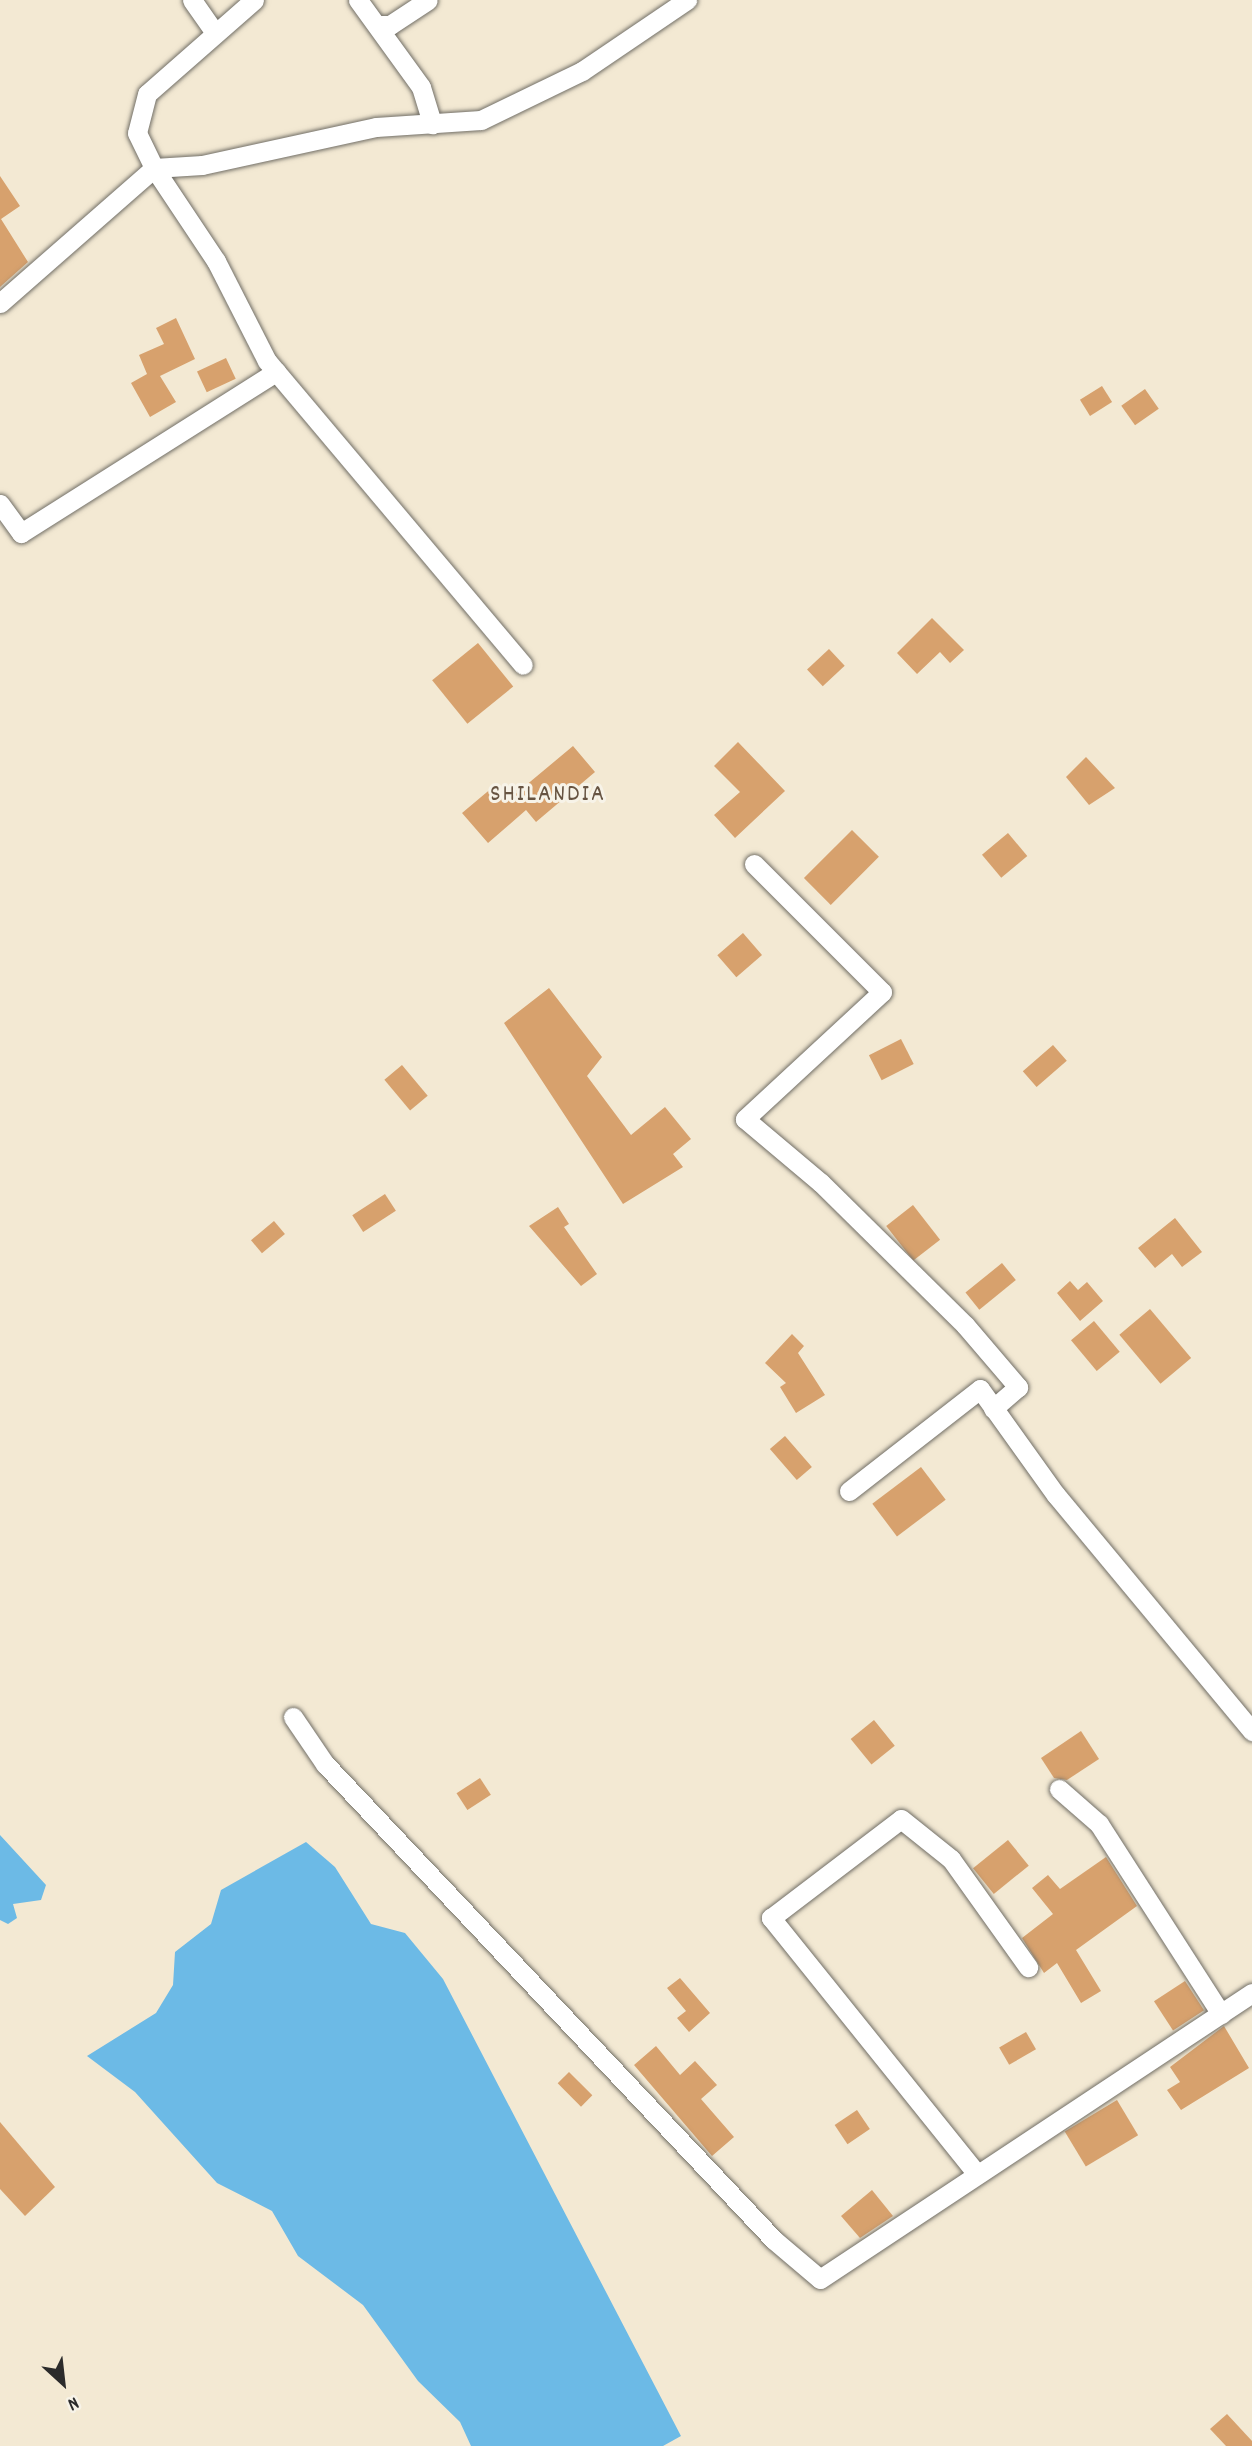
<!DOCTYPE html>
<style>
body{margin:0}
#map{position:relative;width:1252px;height:2446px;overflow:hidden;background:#f3e9d3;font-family:Dekko,sans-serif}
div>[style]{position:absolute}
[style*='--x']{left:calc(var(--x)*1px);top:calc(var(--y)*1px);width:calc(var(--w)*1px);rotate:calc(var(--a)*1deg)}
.water>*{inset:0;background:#6cbae6}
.building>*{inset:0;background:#d7a16d;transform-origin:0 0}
.roads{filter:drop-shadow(0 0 2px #716e66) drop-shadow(0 0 2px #716e66)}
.minor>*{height:19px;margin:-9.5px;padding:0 9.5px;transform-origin:9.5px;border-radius:9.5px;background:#fff}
span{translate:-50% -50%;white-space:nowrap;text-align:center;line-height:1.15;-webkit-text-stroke:6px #f7f3e8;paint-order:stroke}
.quarter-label{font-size:24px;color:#675442;letter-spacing:2px}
.north{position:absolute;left:28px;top:2348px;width:70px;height:70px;-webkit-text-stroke:5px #f7f3e8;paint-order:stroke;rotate:153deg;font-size:19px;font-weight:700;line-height:28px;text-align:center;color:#2b2b2b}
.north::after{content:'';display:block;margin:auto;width:24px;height:32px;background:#2b2b2b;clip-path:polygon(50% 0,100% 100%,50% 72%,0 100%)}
</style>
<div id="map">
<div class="water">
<div style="clip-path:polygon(0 1835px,46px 1885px,41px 1900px,13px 1904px,17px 1918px,8px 1924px,0 1920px)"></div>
<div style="clip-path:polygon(306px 1842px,335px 1867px,371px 1924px,405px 1933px,443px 1979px,681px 2436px,663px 2446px,471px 2446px,460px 2422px,418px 2381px,363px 2305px,298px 2256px,272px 2211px,217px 2183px,135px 2092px,87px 2056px,156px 2013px,173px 1985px,175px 1952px,211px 1924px,221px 1890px)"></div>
</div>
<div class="building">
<div style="clip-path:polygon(0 176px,20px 206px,1px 219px,28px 262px,0 287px)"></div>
<div style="clip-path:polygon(176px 318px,195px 359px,160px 376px,176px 402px,150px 417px,131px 383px,147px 374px,139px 355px,164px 344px,156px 328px)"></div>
<div style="left:226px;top:358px;width:23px;height:32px;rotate:65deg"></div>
<div style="left:1102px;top:386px;width:19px;height:26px;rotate:58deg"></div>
<div style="left:1145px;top:389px;width:24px;height:29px;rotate:55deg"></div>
<div style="clip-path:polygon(932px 618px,964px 650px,950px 663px,940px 652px,917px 674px,897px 653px)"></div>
<div style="left:478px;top:643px;width:56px;height:59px;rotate:51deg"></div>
<div style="left:829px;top:649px;width:23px;height:30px;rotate:47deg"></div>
<div style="clip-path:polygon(738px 742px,785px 791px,735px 838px,714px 815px,740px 792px,714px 766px)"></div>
<div style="clip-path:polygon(573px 746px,595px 772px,536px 822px,526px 810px,488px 843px,462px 813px,493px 787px,506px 802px)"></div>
<div style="clip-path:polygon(1086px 757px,1115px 788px,1089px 805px,1066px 777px)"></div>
<div style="left:852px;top:830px;width:38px;height:68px;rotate:45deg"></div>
<div style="left:1008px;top:833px;width:30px;height:34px;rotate:50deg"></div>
<div style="left:743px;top:933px;width:29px;height:34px;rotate:49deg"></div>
<div style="clip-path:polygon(549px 988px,602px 1057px,587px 1076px,631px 1135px,665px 1107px,691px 1139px,673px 1154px,683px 1167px,623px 1204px,504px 1023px)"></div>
<div style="left:901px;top:1039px;width:28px;height:36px;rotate:63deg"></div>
<div style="left:1053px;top:1045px;width:21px;height:40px;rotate:49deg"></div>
<div style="left:402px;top:1065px;width:40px;height:23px;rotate:50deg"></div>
<div style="left:385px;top:1194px;width:20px;height:39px;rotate:57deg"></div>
<div style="left:913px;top:1205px;width:44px;height:34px;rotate:52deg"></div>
<div style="clip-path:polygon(558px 1207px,569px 1224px,564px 1227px,597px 1274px,581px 1286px,529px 1226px)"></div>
<div style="clip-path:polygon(1175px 1218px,1202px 1252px,1182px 1267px,1172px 1254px,1155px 1268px,1138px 1248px)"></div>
<div style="left:274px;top:1221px;width:17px;height:30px;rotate:50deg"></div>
<div style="left:1002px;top:1263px;width:22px;height:47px;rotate:51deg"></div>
<div style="clip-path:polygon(1070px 1281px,1078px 1290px,1087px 1282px,1103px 1301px,1080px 1321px,1057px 1293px)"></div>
<div style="left:1150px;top:1309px;width:64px;height:40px;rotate:50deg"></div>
<div style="left:1094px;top:1321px;width:40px;height:30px;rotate:50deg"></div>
<div style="clip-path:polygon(792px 1334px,804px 1346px,798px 1353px,825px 1395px,796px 1413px,780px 1387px,786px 1383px,765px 1363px)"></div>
<div style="left:785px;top:1436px;width:41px;height:20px;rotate:49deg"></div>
<div style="left:921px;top:1467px;width:41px;height:61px;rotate:53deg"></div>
<div style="left:874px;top:1720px;width:33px;height:30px;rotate:51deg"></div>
<div style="clip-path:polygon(1081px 1731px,1099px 1759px,1067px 1780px,1054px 1778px,1041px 1758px)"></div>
<div style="left:480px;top:1778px;width:20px;height:28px;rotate:57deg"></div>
<div style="left:1008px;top:1840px;width:33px;height:45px;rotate:51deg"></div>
<div style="clip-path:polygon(1106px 1857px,1137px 1906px,1076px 1950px,1101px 1991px,1081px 2003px,1057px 1963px,1044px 1973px,1022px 1938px,1053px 1914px,1032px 1888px,1048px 1875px,1060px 1889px)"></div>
<div style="clip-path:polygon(680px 1978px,710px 2013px,689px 2032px,677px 2018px,686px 2011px,667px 1988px)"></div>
<div style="left:1185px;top:1981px;width:35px;height:37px;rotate:57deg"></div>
<div style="clip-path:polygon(1224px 2026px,1249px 2068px,1181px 2110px,1167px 2090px,1180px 2082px,1170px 2067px)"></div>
<div style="left:1026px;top:2032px;width:20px;height:31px;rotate:60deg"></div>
<div style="clip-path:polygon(656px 2046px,680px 2075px,695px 2061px,717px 2085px,701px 2099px,734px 2137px,712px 2156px,634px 2065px)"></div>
<div style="left:569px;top:2072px;width:33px;height:16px;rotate:45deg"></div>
<div style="left:1117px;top:2100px;width:41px;height:61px;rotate:59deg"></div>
<div style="left:857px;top:2110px;width:23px;height:27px;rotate:56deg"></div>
<div style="clip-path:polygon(0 2122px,55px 2187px,25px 2216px,0 2189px)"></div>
<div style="clip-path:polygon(872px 2190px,893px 2216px,860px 2238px,841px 2216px)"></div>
<div style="clip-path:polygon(1227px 2414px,1252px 2441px,1252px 2446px,1226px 2446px,1210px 2429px)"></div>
</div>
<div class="roads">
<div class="minor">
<div style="--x:192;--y:0;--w:38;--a:55"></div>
<div style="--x:254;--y:0;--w:142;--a:138.7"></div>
<div style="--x:147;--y:94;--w:40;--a:104.4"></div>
<div style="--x:137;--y:133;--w:39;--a:64"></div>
<div style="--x:154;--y:168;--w:48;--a:-3.6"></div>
<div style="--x:202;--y:165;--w:178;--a:-12.3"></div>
<div style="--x:376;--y:127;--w:105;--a:-3.8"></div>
<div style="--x:481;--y:120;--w:112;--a:-25.9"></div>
<div style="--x:582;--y:71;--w:127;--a:-34.1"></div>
<div style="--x:358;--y:0;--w:107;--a:54.1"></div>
<div style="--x:421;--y:87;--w:39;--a:73"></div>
<div style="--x:378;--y:25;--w:12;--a:0"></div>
<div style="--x:390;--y:25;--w:45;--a:-33.3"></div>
<div style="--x:0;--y:303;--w:205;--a:-41.2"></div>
<div style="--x:154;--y:168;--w:112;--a:56.3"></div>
<div style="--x:216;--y:261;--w:112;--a:63"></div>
<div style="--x:267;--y:361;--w:397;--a:49.9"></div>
<div style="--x:0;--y:504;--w:36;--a:54"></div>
<div style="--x:21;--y:533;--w:302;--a:-32.3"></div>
<div style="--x:754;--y:864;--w:181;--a:45"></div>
<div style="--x:882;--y:992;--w:187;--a:137.2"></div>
<div style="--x:745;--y:1119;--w:99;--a:40.1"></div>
<div style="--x:821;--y:1183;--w:202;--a:44.6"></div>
<div style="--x:965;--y:1325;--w:82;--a:49.5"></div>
<div style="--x:1018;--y:1387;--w:33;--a:139"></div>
<div style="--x:849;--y:1491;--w:166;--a:-37.9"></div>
<div style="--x:980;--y:1389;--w:130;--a:54.4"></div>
<div style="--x:1056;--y:1495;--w:307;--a:50.3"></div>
<div style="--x:293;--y:1717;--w:57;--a:55.8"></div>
<div style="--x:325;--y:1764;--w:654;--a:46.67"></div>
<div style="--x:774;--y:2240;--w:60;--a:40.3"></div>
<div style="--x:820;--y:2279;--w:518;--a:-33.51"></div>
<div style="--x:1059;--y:1789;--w:53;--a:41.2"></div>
<div style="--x:1099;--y:1824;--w:226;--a:57.3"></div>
<div style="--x:977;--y:2174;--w:329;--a:-128.8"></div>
<div style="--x:771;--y:1918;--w:163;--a:-37.3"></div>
<div style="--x:901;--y:1819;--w:64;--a:38.7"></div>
<div style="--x:951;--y:1859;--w:133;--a:54.5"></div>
</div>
</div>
<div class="quarter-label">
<span style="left:548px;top:796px">SHILANDIA</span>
</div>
<div class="north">N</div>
</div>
